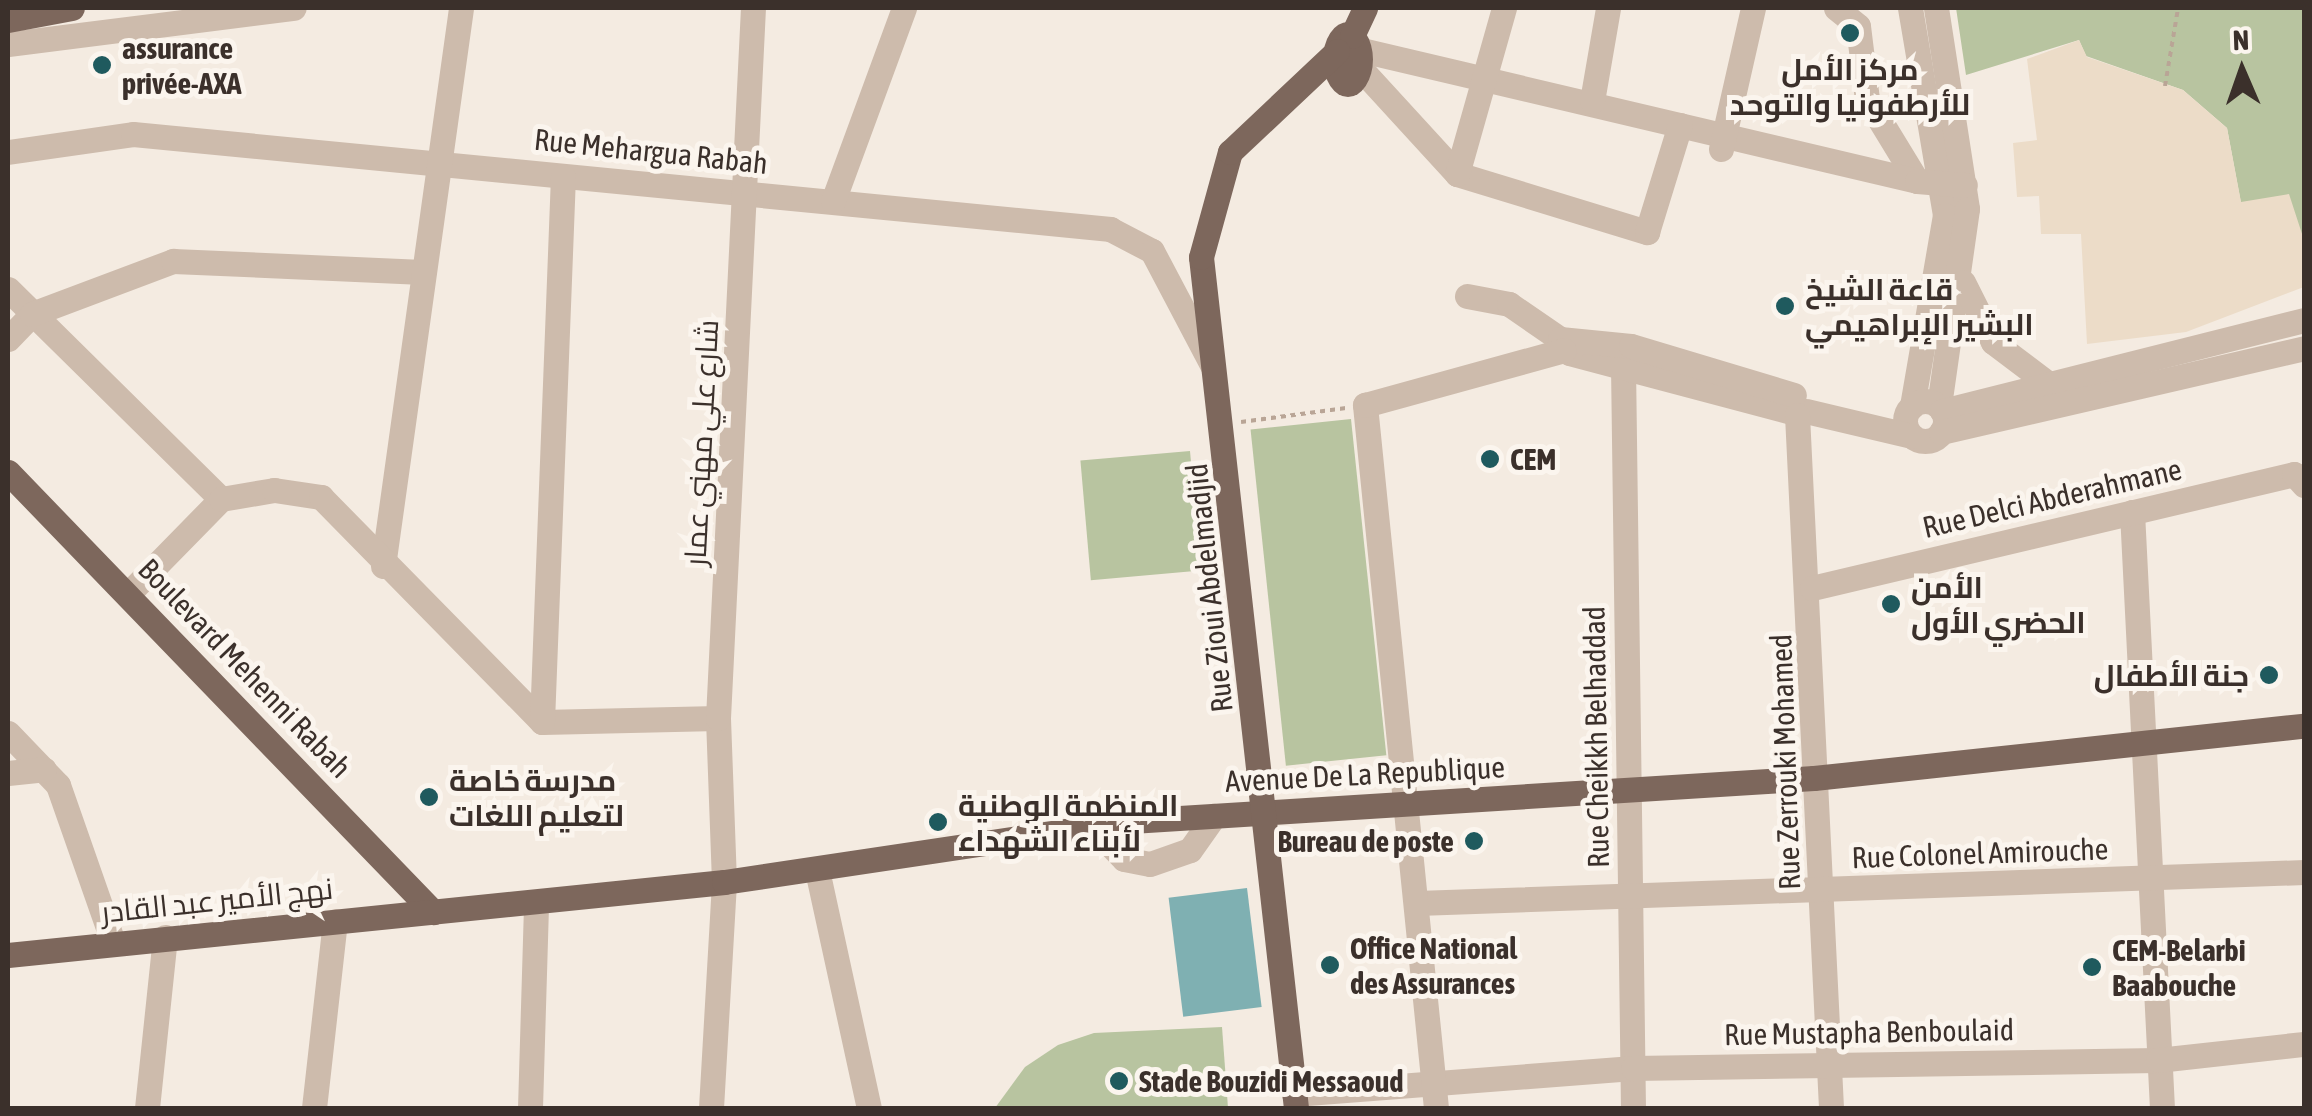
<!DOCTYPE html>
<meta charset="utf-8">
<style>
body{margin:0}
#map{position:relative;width:2312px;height:1116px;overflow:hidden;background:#f4ebe1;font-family:"Asap Condensed",Cairo,sans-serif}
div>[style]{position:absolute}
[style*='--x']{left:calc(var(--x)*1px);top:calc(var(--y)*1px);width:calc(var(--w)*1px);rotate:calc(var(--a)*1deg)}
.green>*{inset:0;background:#b8c4a0;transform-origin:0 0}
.plaza>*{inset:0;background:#ecdcc8}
.water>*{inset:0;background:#7fb0b2;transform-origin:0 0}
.path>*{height:4px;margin-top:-2px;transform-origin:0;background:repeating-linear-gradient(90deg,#b9a596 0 5px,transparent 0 10px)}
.minor>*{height:25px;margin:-12.5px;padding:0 12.5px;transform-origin:12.5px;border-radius:12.5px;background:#cdbbac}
.minor>.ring{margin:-12.5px;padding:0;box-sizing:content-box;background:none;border:25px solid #cdbbac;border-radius:50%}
.major>*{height:25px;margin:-12.5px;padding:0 12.5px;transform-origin:12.5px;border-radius:12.5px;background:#7d675c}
.major>.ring{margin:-12.5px;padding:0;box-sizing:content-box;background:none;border:25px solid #7d675c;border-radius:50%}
.dots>*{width:28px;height:28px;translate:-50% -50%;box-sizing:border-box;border:5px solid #fbf5ee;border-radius:50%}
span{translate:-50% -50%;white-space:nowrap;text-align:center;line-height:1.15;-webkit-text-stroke:10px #fbf5ee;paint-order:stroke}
.poi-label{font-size:30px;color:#3b302b;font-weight:700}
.left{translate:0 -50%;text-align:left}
.right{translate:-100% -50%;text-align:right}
.street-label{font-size:30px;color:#3b302b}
.frame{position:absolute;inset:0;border:10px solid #3b302b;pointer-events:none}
.north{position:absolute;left:2192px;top:20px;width:100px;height:100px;-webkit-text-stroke:8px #fbf5ee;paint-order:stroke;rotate:358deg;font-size:28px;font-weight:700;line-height:40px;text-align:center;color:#3b302b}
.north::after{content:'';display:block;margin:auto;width:35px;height:45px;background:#3b302b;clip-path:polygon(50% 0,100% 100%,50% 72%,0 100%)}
</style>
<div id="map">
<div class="green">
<div style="clip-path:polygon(1956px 8px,2304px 8px,2304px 240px,2241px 203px,2227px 128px,2183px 90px,2086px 56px,2079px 40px,1966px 75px)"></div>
<div style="left:1351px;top:419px;width:338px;height:101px;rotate:84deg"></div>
<div style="left:1190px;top:451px;width:120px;height:110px;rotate:85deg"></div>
<div style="clip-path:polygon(1222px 1027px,1228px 1108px,995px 1108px,1025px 1067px,1058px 1045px,1094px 1033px)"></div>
</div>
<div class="plaza">
<div style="clip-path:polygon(2079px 40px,2087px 57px,2183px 90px,2227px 128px,2241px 202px,2289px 194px,2304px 240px,2304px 287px,2186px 332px,2087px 344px,2081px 234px,2041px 234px,2039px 196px,2017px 197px,2013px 143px,2037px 140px,2027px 59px)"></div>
</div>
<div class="water">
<div style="left:1247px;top:888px;width:120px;height:79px;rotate:83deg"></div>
</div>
<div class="path">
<div style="--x:2165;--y:86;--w:79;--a:-80.5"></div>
<div style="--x:1241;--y:422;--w:106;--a:-7.6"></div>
</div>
<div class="minor">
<div style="--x:1836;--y:8;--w:28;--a:39"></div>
<div style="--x:1858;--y:26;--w:74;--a:83"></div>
<div style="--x:1867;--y:99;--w:96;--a:58.6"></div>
<div style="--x:1910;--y:8;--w:210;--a:80.4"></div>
<div style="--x:1945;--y:215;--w:194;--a:99.8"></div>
<div style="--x:1936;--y:8;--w:203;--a:81.2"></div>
<div style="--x:1967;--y:209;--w:199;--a:98.1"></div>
<div style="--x:8;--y:44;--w:288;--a:-7.2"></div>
<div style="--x:1357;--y:49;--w:575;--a:13.26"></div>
<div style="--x:1917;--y:181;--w:48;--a:4.8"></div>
<div style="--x:1349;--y:56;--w:160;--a:47.5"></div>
<div style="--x:1457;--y:174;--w:199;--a:17"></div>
<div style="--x:1647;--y:232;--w:112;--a:-72.9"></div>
<div style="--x:1592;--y:101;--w:94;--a:-80.2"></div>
<div style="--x:1721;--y:149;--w:145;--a:-77.2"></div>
<div style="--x:8;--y:152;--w:126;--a:-8.2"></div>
<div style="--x:133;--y:134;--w:982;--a:5.55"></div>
<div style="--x:1110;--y:229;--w:47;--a:27.6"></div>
<div style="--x:1152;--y:251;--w:129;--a:62.2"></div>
<div style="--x:1457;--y:174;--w:173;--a:-74.2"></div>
<div style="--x:833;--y:201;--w:206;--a:-69.8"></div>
<div style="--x:1963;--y:282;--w:67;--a:63.4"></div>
<div style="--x:1993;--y:342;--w:71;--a:37"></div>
<div style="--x:8;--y:289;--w:299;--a:44.6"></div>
<div style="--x:1467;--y:296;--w:43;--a:10.8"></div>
<div style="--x:1509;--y:304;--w:62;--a:34.5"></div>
<div style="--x:8;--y:339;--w:35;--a:-46"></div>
<div style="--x:32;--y:314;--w:151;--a:-20.6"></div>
<div style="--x:173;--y:261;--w:250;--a:2.5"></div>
<div style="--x:1623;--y:365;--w:743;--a:89.23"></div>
<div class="ring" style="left:1905px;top:401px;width:15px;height:15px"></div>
<div style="--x:1806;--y:411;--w:109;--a:13.3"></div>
<div style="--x:1942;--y:411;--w:373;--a:-14.1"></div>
<div style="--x:1791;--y:412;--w:229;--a:-165.1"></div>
<div style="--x:1570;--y:353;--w:17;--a:-126"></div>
<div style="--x:1560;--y:339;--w:71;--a:5.6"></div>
<div style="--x:1631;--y:346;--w:170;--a:16.7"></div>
<div style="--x:1797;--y:415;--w:694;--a:87.19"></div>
<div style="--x:1941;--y:432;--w:373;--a:-13"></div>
<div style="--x:2132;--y:512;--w:597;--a:87.12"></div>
<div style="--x:383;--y:566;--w:563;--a:-82.04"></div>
<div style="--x:1812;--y:588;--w:495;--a:-13.3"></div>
<div style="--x:2294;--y:474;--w:15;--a:48"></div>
<div style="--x:129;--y:593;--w:132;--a:-45.6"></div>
<div style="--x:221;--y:499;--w:54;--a:-9.6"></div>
<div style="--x:274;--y:490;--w:48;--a:8.5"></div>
<div style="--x:321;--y:497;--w:315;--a:45.5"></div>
<div style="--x:542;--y:722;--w:176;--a:-1.3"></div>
<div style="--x:542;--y:722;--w:546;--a:-87.8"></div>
<div style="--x:8;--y:733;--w:72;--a:46.1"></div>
<div style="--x:58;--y:785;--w:166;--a:70.7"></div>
<div style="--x:8;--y:773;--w:36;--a:-6"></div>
<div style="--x:1091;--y:825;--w:47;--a:45.9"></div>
<div style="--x:1124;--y:859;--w:26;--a:11"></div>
<div style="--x:1150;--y:864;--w:42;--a:-19.3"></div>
<div style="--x:1190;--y:850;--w:42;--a:-54.8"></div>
<div style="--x:817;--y:870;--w:244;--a:77.7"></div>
<div style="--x:1417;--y:903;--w:888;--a:-2"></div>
<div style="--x:1294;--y:1094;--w:340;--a:-4.4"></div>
<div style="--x:1633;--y:1068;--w:525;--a:-0.87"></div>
<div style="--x:2158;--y:1060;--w:147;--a:-6.3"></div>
<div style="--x:147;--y:1108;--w:172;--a:-84"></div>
<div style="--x:314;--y:1108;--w:188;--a:-83.6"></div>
<div style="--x:530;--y:1108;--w:206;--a:-88.3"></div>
<div style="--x:711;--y:1108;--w:226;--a:-86.7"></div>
<div style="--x:724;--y:882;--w:164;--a:-92.1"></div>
<div style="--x:718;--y:718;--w:711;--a:-87.18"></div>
<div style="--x:1436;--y:1108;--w:707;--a:-95.77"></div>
<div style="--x:1365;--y:405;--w:206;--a:-15.4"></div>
</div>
<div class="major">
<div style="--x:8;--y:20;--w:65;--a:-10.6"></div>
<div class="ring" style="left:1335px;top:34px;width:-3px;height:-3px"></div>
<div style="--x:1352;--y:36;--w:31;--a:-65"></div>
<div style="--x:8;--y:472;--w:612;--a:45.99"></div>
<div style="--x:8;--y:955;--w:720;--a:-5.82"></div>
<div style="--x:724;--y:882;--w:412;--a:-8.5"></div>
<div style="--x:1131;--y:821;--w:684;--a:-3.6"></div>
<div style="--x:1814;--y:778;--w:493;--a:-6.1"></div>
<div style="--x:1296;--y:1108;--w:856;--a:-96.37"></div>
<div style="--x:1201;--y:257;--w:109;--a:-74.6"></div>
<div style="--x:1230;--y:152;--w:147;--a:-43.3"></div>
</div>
<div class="dots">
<div style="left:1850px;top:33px;background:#1f5a5e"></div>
<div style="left:102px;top:65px;background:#1f5a5e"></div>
<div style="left:1785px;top:306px;background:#1f5a5e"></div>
<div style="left:1490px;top:459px;background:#1f5a5e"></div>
<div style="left:1891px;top:604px;background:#1f5a5e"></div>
<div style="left:2269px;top:675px;background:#1f5a5e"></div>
<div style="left:429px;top:797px;background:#1f5a5e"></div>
<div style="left:938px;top:822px;background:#1f5a5e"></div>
<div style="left:1474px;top:841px;background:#1f5a5e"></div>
<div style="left:1330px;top:965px;background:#1f5a5e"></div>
<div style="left:2092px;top:967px;background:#1f5a5e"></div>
<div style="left:1119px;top:1081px;background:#1f5a5e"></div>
</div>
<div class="poi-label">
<span class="left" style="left:122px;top:65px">assurance<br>privée-AXA</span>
<span style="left:1850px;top:86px">مركز الأمل<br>للأرطفونيا والتوحد</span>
<span class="left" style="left:1805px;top:306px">قاعة الشيخ<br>البشير الإبراهيمي</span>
<span class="left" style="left:1510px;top:459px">CEM</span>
<span class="left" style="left:1911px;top:604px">الأمن<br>الحضري الأول</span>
<span class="right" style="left:2249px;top:675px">جنة الأطفال</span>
<span class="left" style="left:449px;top:797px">مدرسة خاصة<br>لتعليم اللغات</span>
<span class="left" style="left:958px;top:822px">المنظمة الوطنية<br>لأبناء الشهداء</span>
<span class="right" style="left:1454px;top:841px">Bureau de poste</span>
<span class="left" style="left:1350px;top:965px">Office National<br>des Assurances</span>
<span class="left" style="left:2112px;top:967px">CEM-Belarbi<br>Baabouche</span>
<span class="left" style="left:1139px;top:1081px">Stade Bouzidi Messaoud</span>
</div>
<div class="street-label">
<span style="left:651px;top:151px;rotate:6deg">Rue Mehargua Rabah</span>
<span style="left:701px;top:443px;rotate:-87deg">شارع علي مهني عمار</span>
<span style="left:2052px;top:498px;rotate:-13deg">Rue Delci Abderahmane</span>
<span style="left:1209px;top:588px;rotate:-96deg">Rue Zioui Abdelmadjid</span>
<span style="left:245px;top:668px;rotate:46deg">Boulevard Mehenni Rabah</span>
<span style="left:1596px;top:737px;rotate:-91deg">Rue Cheikkh Belhaddad</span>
<span style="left:1785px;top:762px;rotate:-92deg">Rue Zerrouki Mohamed</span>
<span style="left:1365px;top:774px;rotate:-3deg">Avenue De La Republique</span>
<span style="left:1980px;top:853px;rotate:-2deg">Rue Colonel Amirouche</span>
<span style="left:217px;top:900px;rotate:-6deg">نهج الأمير عبد القادر</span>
<span style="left:1869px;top:1032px;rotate:-1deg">Rue Mustapha Benboulaid</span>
</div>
<div class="frame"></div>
<div class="north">N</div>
</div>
